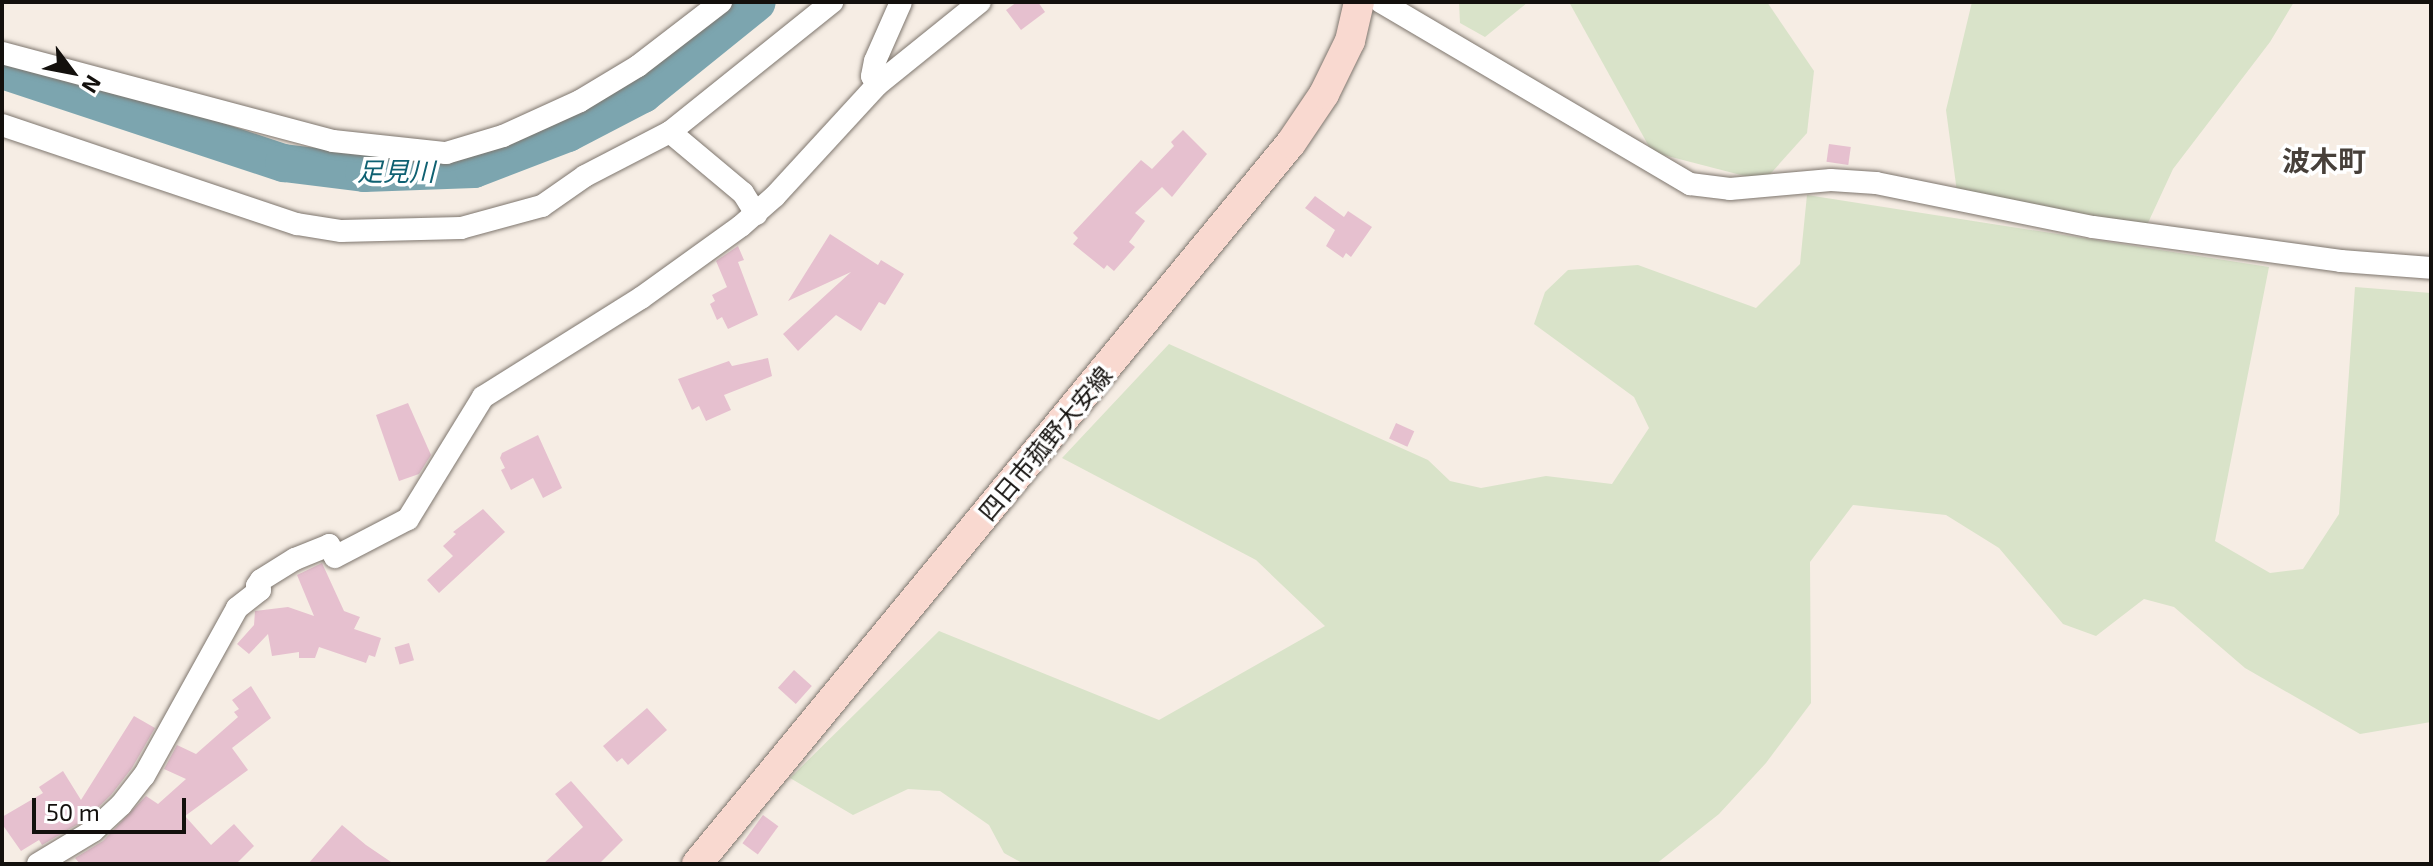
<!DOCTYPE html>
<meta charset="utf-8">
<style>
body{margin:0}
#map{position:relative;width:2433px;height:866px;overflow:hidden;background:#f6ede4;font-family:"Exo 2","Noto Sans JP",sans-serif}
div>[style]{position:absolute}
[style*='--x']{left:calc(var(--x)*1px);top:calc(var(--y)*1px);width:calc(var(--w)*1px);rotate:calc(var(--a)*1deg)}
.green>*{inset:0;background:#d9e3c9}
.river>*{height:38px;margin:-19px;padding:0 19px;transform-origin:19px;border-radius:19px;background:#7ca5af}
.building>*{inset:0;background:#e6c0cf;transform-origin:0 0}
.roads{filter:drop-shadow(0 0 2px #7e766e) drop-shadow(0 0 2px #7e766e)}
.minor>*{height:22px;margin:-11px;padding:0 11px;transform-origin:11px;border-radius:11px;background:#fff}
.secondary>*{height:30px;margin:-15px;padding:0 15px;transform-origin:15px;border-radius:15px;background:#f9d9d0}
span{translate:-50% -50%;white-space:nowrap;text-align:center;line-height:1.15;-webkit-text-stroke:7px #fff;paint-order:stroke}
.street-label{font-size:24px;color:#13100d}
.water-label{font-size:26px;color:#0f6172;font-style:italic}
.quarter-label{font-size:28px;color:#47403a;font-weight:700}
.frame{position:absolute;inset:0;border:4px solid #13100d;pointer-events:none}
.north{position:absolute;left:32px;top:32px;width:80px;height:80px;-webkit-text-stroke:6px #fff;paint-order:stroke;rotate:122deg;font-size:22px;font-weight:700;line-height:32px;text-align:center;color:#13100d}
.north::after{content:'';display:block;margin:auto;width:28px;height:36px;background:#13100d;clip-path:polygon(50% 0,100% 100%,50% 72%,0 100%)}
.scale{position:absolute;left:32px;top:798px;width:154px;height:36px;box-sizing:border-box;border:4px solid #13100d;border-top:0;padding-left:10px;font-size:24px;line-height:28px;white-space:nowrap;color:#13100d;-webkit-text-stroke:6px #fff;paint-order:stroke}
</style>
<div id="map">
<div class="green">
<div style="clip-path:polygon(1459px 2px,1528px 2px,1485px 37px,1460px 23px)"></div>
<div style="clip-path:polygon(1569px 2px,1767px 2px,1814px 71px,1807px 133px,1764px 181px,1652px 152px)"></div>
<div style="clip-path:polygon(1972px 2px,2294px 2px,2270px 42px,2173px 169px,2147px 225px,1957px 192px,1946px 110px)"></div>
<div style="clip-path:polygon(1807px 195px,2269px 267px,2215px 541px,2270px 573px,2303px 569px,2339px 514px,2355px 287px,2431px 293px,2431px 722px,2360px 734px,2245px 668px,2174px 607px,2144px 599px,2096px 636px,2063px 624px,1999px 548px,1946px 515px,1853px 505px,1810px 562px,1811px 703px,1766px 763px,1719px 814px,1656px 864px,1024px 864px,1004px 853px,989px 825px,940px 791px,908px 789px,853px 815px,790px 778px,939px 631px,1159px 720px,1325px 626px,1256px 560px,1062px 458px,1169px 344px,1428px 460px,1450px 481px,1481px 488px,1546px 476px,1612px 484px,1649px 428px,1634px 397px,1534px 324px,1545px 292px,1568px 270px,1638px 265px,1756px 308px,1800px 264px)"></div>
</div>
<div class="river">
<div style="--x:2;--y:70;--w:297;--a:18.3"></div>
<div style="--x:284;--y:163;--w:81;--a:7.1"></div>
<div style="--x:364;--y:173;--w:110;--a:-2.1"></div>
<div style="--x:474;--y:169;--w:101;--a:-21"></div>
<div style="--x:568;--y:133;--w:85;--a:-27.5"></div>
<div style="--x:643;--y:94;--w:146;--a:-38.9"></div>
</div>
<div class="building">
<div style="clip-path:polygon(1017px 2px,1038px 2px,1045px 12px,1021px 30px,1006px 10px)"></div>
<div style="clip-path:polygon(1183px 130px,1207px 154px,1172px 197px,1162px 187px,1135px 213px,1145px 221px,1129px 242px,1135px 247px,1114px 271px,1107px 265px,1104px 269px,1073px 244px,1078px 238px,1073px 233px,1141px 160px,1152px 169px,1174px 146px,1171px 142px)"></div>
<div style="left:1829px;top:144px;width:22px;height:18px;rotate:8deg"></div>
<div style="clip-path:polygon(1315px 196px,1344px 217px,1348px 211px,1372px 227px,1351px 257px,1346px 253px,1343px 258px,1326px 246px,1335px 230px,1305px 208px)"></div>
<div style="clip-path:polygon(830px 234px,878px 265px,881px 260px,904px 274px,885px 305px,879px 302px,861px 331px,836px 315px,798px 351px,783px 334px,851px 272px,788px 301px)"></div>
<div style="clip-path:polygon(738px 246px,744px 260px,738px 262px,758px 315px,728px 329px,722px 317px,717px 320px,710px 304px,715px 301px,712px 295px,727px 287px,716px 261px)"></div>
<div style="clip-path:polygon(768px 358px,772px 376px,724px 395px,731px 410px,706px 421px,699px 406px,692px 410px,678px 379px,729px 361px,732px 366px)"></div>
<div style="clip-path:polygon(408px 403px,431px 455px,419px 474px,399px 481px,376px 415px)"></div>
<div style="left:1396px;top:423px;width:20px;height:17px;rotate:24deg"></div>
<div style="clip-path:polygon(538px 435px,562px 488px,543px 498px,533px 478px,511px 490px,501px 470px,505px 468px,500px 458px,502px 453px)"></div>
<div style="clip-path:polygon(483px 509px,505px 532px,439px 593px,427px 580px,453px 556px,443px 546px,456px 534px,453px 532px)"></div>
<div style="clip-path:polygon(322px 563px,344px 611px,360px 617px,354px 629px,381px 638px,375px 657px,369px 655px,366px 663px,319px 647px,315px 658px,299px 658px,299px 652px,272px 656px,268px 634px,249px 654px,237px 644px,254px 625px,255px 611px,288px 607px,314px 616px,297px 575px)"></div>
<div style="left:409px;top:643px;width:18px;height:15px;rotate:74deg"></div>
<div style="left:794px;top:670px;width:24px;height:24px;rotate:42deg"></div>
<div style="clip-path:polygon(251px 686px,271px 718px,232px 748px,248px 770px,185px 816px,211px 845px,234px 824px,254px 846px,236px 864px,80px 864px,75px 858px,103px 841px,146px 796px,158px 804px,186px 779px,164px 769px,177px 745px,196px 754px,238px 717px,234px 712px,239px 709px,232px 700px)"></div>
<div style="clip-path:polygon(647px 708px,667px 730px,628px 765px,622px 758px,617px 762px,603px 746px)"></div>
<div style="clip-path:polygon(134px 716px,155px 728px,132px 768px,111px 795px,85px 820px,42px 845px,39px 840px,21px 851px,2px 824px,2px 817px,43px 793px,39px 787px,63px 771px,81px 800px)"></div>
<div style="clip-path:polygon(571px 781px,623px 840px,599px 864px,543px 864px,583px 827px,555px 794px)"></div>
<div style="left:763px;top:815px;width:19px;height:35px;rotate:36deg"></div>
<div style="clip-path:polygon(342px 825px,366px 845px,394px 864px,308px 864px)"></div>
</div>
<div class="roads">
<div class="minor">
<div style="--x:1381;--y:2;--w:359;--a:30.5"></div>
<div style="--x:1690;--y:184;--w:40;--a:7.1"></div>
<div style="--x:1730;--y:189;--w:101;--a:-5.1"></div>
<div style="--x:1831;--y:180;--w:45;--a:3.8"></div>
<div style="--x:1876;--y:183;--w:221;--a:11.5"></div>
<div style="--x:2093;--y:227;--w:250;--a:7.8"></div>
<div style="--x:2341;--y:261;--w:90;--a:4.4"></div>
<div style="--x:2;--y:53;--w:342;--a:14.9"></div>
<div style="--x:333;--y:141;--w:114;--a:6.1"></div>
<div style="--x:446;--y:153;--w:59;--a:-16.6"></div>
<div style="--x:503;--y:136;--w:85;--a:-24.4"></div>
<div style="--x:580;--y:101;--w:68;--a:-31.1"></div>
<div style="--x:638;--y:66;--w:105;--a:-37.6"></div>
<div style="--x:877;--y:85;--w:10;--a:-119"></div>
<div style="--x:872;--y:76;--w:15;--a:-79"></div>
<div style="--x:875;--y:61;--w:64;--a:-66.2"></div>
<div style="--x:2;--y:125;--w:311;--a:18.6"></div>
<div style="--x:297;--y:224;--w:45;--a:9"></div>
<div style="--x:341;--y:231;--w:120;--a:-1.4"></div>
<div style="--x:461;--y:228;--w:84;--a:-15.2"></div>
<div style="--x:542;--y:206;--w:52;--a:-34.9"></div>
<div style="--x:585;--y:176;--w:96;--a:-27.4"></div>
<div style="--x:670;--y:132;--w:208;--a:-38.7"></div>
<div style="--x:670;--y:132;--w:95;--a:39.9"></div>
<div style="--x:743;--y:193;--w:25;--a:58"></div>
<div style="--x:38;--y:864;--w:64;--a:-31"></div>
<div style="--x:93;--y:831;--w:38;--a:-43"></div>
<div style="--x:121;--y:805;--w:37;--a:-52"></div>
<div style="--x:144;--y:776;--w:192;--a:-61"></div>
<div style="--x:237;--y:608;--w:29;--a:-38"></div>
<div style="--x:260;--y:590;--w:5;--a:-127"></div>
<div style="--x:257;--y:586;--w:7;--a:-56"></div>
<div style="--x:261;--y:580;--w:40;--a:-32"></div>
<div style="--x:295;--y:559;--w:37;--a:-22"></div>
<div style="--x:329;--y:545;--w:13;--a:63"></div>
<div style="--x:335;--y:557;--w:82;--a:-27.5"></div>
<div style="--x:408;--y:519;--w:143;--a:-58.4"></div>
<div style="--x:483;--y:397;--w:186;--a:-32.1"></div>
<div style="--x:641;--y:298;--w:123;--a:-35.8"></div>
<div style="--x:741;--y:226;--w:45;--a:-41.4"></div>
<div style="--x:775;--y:196;--w:151;--a:-47.4"></div>
<div style="--x:877;--y:85;--w:132;--a:-38.9"></div>
</div>
<div class="secondary">
<div style="--x:697;--y:864;--w:934;--a:-50.52"></div>
<div style="--x:1291;--y:143;--w:59;--a:-56"></div>
<div style="--x:1324;--y:94;--w:59;--a:-63.9"></div>
<div style="--x:1350;--y:41;--w:40;--a:-77"></div>
</div>
</div>
<div class="street-label">
<span style="left:1045px;top:443px;rotate:-50deg">四日市菰野大安線</span>
</div>
<div class="water-label">
<span style="left:396px;top:171px">足見川</span>
</div>
<div class="quarter-label">
<span style="left:2324px;top:160px">波木町</span>
</div>
<div class="frame"></div>
<div class="north">N</div>
<div class="scale">50 m</div>
</div>
